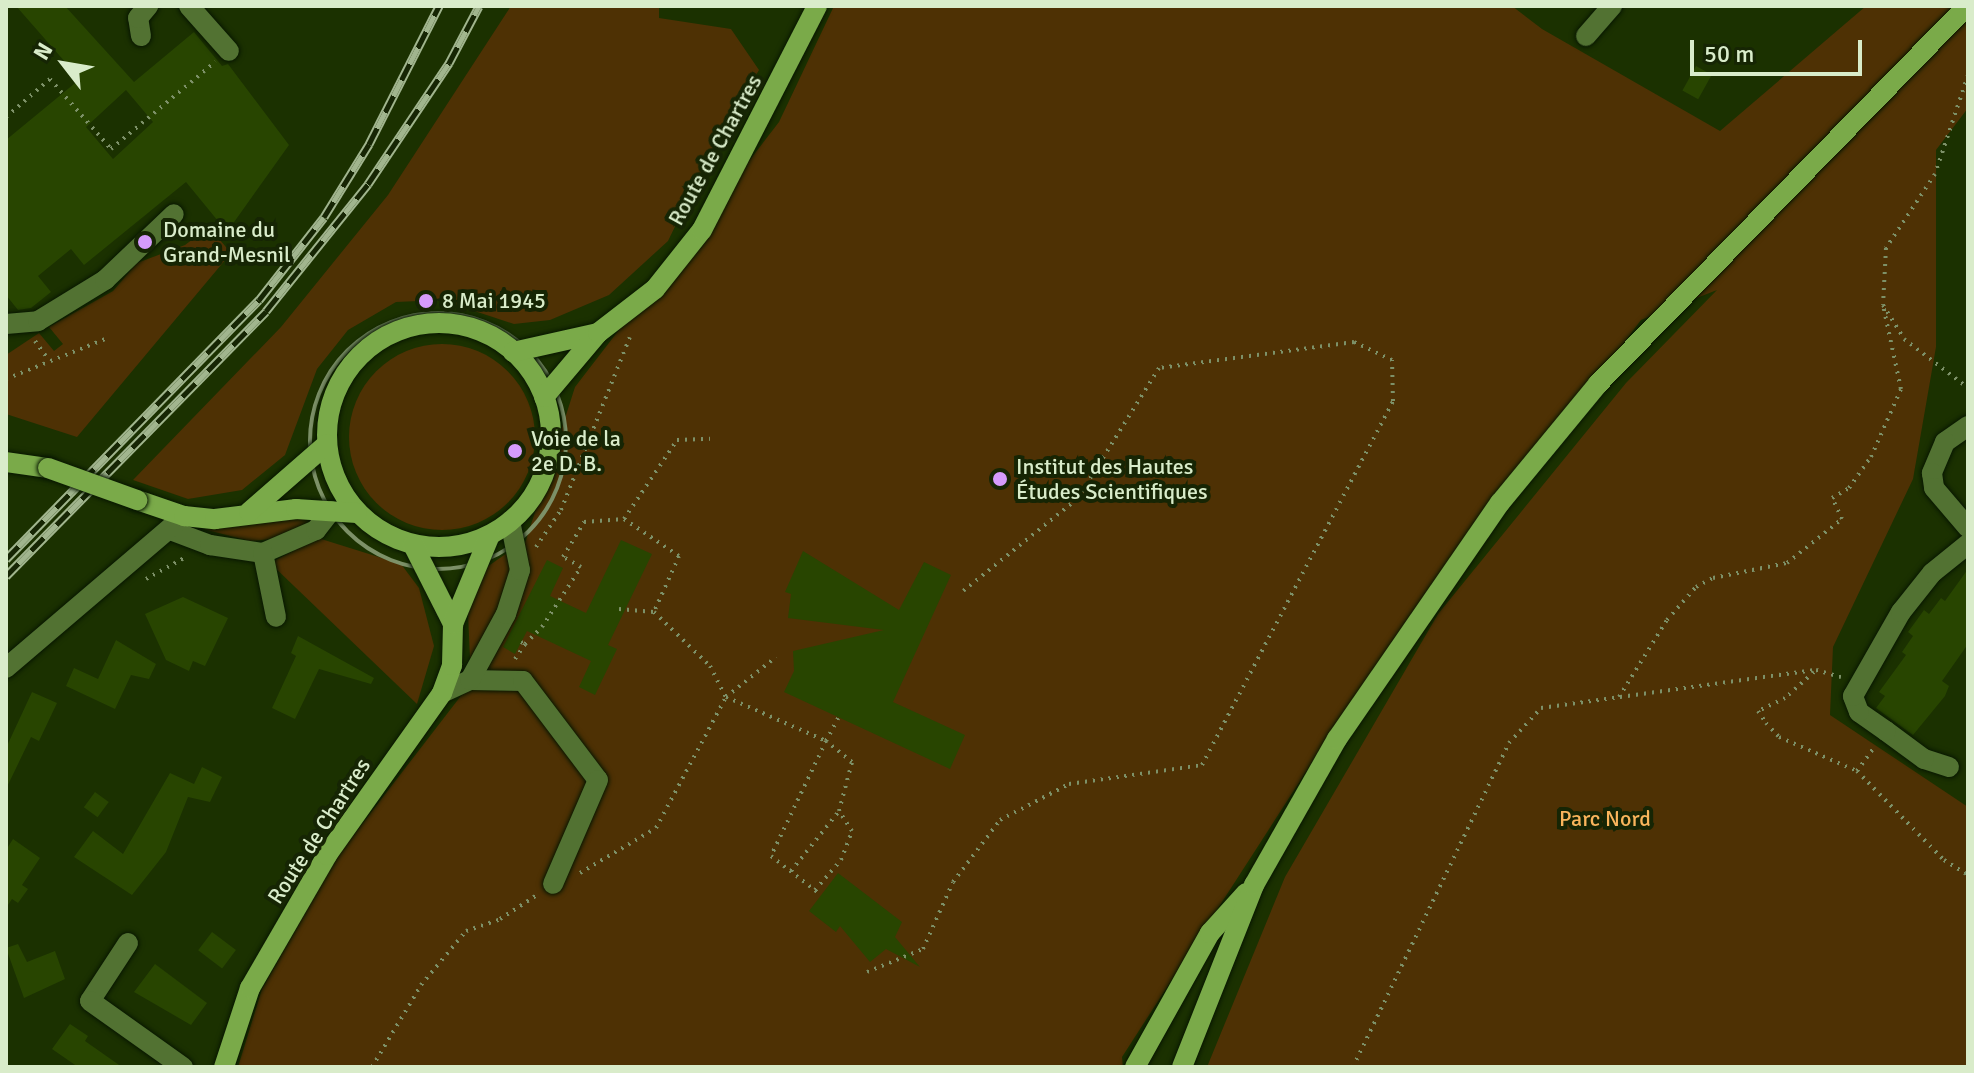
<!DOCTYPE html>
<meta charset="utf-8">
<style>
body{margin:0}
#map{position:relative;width:1974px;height:1073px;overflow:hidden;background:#1b3100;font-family:Signika,sans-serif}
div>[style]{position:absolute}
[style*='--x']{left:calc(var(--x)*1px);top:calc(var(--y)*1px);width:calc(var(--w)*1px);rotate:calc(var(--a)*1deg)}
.green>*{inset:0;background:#4e3104}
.round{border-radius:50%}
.building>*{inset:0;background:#284500;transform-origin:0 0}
.path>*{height:4px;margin-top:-2px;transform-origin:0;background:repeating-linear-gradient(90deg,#7d9168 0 2px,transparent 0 8px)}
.path>.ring{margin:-2px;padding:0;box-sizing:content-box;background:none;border:4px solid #7d9168;border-radius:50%}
.roads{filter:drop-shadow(0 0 2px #081700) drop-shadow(0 0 2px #081700)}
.minor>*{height:20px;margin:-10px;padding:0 10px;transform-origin:10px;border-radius:10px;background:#527232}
.major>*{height:20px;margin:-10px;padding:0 10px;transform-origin:10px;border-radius:10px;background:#7aaa49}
.major>.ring{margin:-10px;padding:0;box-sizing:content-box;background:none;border:20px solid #7aaa49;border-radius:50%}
.rail>*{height:9px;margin-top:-4.5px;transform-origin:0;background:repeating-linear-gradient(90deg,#162504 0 18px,#a1b58e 0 36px);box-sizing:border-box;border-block:2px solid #a1b58e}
.bridges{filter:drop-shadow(0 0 2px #081700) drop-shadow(0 0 2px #081700)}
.major-bridge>*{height:20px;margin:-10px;padding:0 10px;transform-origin:10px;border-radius:10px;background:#7aaa49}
.dots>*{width:22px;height:22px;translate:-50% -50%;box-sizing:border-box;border:4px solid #162504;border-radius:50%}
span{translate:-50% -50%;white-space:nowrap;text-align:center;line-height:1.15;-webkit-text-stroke:8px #162504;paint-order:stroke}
.street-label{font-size:22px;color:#d9ecca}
.poi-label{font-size:22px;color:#d9ecca}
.left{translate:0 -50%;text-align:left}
.park-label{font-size:22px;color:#fab55c}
.frame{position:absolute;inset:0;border:8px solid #d9ecca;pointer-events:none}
.north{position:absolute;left:24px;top:24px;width:80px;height:80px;-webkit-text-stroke:6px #162504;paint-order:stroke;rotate:301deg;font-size:22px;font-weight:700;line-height:32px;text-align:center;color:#d9ecca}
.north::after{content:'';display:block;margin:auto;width:28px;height:36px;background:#d9ecca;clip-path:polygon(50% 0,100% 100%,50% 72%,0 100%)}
.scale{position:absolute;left:1690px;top:40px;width:172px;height:36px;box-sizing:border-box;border:4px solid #d9ecca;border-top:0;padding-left:10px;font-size:24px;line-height:28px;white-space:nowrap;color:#d9ecca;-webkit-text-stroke:6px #162504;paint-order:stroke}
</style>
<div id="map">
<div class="green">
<div style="clip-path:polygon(511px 6px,659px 6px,659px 18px,731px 29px,759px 70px,715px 144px,668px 241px,609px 295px,550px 320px,514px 324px,441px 300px,396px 302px,348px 330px,317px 369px,285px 455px,242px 490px,188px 499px,133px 480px,281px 327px,388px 195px)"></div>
<div style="clip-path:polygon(834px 6px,1512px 6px,1542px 29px,1720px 131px,1866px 6px,1968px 6px,1968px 108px,1936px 150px,1936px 347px,1913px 479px,1833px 647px,1830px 715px,1968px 807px,1968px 1067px,1207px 1067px,1285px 877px,1438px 614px,1626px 383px,1717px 290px,1641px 320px,1331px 733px,1122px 1057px,1123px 1067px,238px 1067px,262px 989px,339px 854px,487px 662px,575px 387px,779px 122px)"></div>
<div style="clip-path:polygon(209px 227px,231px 253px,77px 437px,6px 414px,6px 355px,39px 333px,54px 351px,63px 344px,49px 327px,113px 291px,137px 263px,185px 245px)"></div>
<div class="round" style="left:349px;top:344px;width:186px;height:186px"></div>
<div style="clip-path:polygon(276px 516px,316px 520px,272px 539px,250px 541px,203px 529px)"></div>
<div style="clip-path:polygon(318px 538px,401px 564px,419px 588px,434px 646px,417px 704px,270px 563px)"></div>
<div style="clip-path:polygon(507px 553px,511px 566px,502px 609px,470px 659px,468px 613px,487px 567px)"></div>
</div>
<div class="building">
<div style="clip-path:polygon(evenodd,16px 6px,65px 6px,134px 82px,194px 32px,222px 66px,228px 64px,289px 145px,227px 232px,186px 182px,84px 265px,71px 249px,38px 276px,51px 292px,31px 308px,18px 310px,6px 295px,6px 140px,80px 79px,16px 6px,126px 90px,153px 122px,113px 159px,86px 127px,126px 90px)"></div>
<div style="left:1696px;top:66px;width:18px;height:28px;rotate:29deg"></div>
<div style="clip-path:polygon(621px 540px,652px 554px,608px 645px,617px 649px,595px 695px,579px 687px,591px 661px,527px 631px,515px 654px,503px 647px,547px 560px,563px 568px,550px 596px,586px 613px)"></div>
<div style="clip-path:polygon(803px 551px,899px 610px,924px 562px,951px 575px,893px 702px,965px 735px,950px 769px,784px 692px,794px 671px,793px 651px,884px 630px,788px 618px,791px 594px,785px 592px)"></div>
<div style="clip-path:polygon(1968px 569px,1968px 644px,1942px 681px,1949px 686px,1945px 696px,1913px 735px,1876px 708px,1885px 696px,1879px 692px,1906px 655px,1902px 652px,1913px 636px,1908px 632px,1924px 610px,1929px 614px,1941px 598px,1945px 601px)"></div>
<div style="clip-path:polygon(183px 597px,228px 618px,205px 666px,193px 661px,189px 671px,166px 660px,145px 614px)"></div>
<div style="clip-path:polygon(298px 636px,374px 678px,371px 684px,319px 669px,295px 719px,272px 708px,296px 656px,291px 653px)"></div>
<div style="clip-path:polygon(116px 640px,156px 664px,149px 679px,131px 675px,115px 709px,66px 686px,74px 668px,98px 679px)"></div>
<div style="clip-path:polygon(32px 692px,57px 703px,39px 741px,31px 737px,6px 789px,6px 748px)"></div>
<div style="clip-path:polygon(202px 767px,222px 777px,210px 802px,188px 797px,166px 852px,132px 895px,74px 857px,93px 831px,123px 854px,170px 773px,194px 784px)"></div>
<div style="left:95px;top:792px;width:17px;height:19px;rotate:36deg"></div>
<div style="clip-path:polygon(13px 839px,40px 858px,22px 885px,28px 889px,18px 903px,12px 899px,6px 908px,6px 850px)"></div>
<div style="clip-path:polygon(838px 873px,902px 922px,895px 937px,920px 967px,886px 949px,870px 962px,840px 926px,836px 932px,809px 911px)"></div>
<div style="left:212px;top:932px;width:30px;height:23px;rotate:37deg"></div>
<div style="clip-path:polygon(18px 944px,27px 962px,55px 951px,65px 979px,24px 998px,6px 948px)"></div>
<div style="clip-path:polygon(155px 964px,207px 1003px,191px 1025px,134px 992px)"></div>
<div style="clip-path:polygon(70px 1024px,88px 1036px,85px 1041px,122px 1067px,78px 1067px,52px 1049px)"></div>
</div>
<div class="path">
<div style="--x:1968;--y:75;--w:104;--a:108.4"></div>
<div style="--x:1935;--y:174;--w:89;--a:123.5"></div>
<div style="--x:1886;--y:248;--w:57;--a:93"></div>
<div style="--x:1883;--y:305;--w:40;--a:58"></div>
<div style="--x:1904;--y:339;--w:81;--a:37.4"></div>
<div style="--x:6;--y:117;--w:58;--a:-40.8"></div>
<div style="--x:50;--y:79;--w:93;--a:48.9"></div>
<div style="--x:111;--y:149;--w:136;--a:-39.9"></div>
<div class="ring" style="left:310px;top:313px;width:252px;height:252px"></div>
<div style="--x:35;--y:341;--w:24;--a:54"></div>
<div style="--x:6;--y:379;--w:110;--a:-21.9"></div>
<div style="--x:624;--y:519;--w:95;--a:-56.1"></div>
<div style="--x:677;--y:440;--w:33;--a:-2"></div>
<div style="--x:536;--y:547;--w:45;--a:-56"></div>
<div style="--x:561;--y:510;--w:186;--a:-68.3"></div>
<div style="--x:146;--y:579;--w:43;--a:-28.9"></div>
<div style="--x:619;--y:609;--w:35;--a:5"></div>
<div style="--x:654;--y:612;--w:78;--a:44"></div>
<div style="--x:710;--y:666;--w:35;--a:63"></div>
<div style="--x:726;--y:697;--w:109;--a:23.7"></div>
<div style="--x:826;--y:741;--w:127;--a:115.6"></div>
<div style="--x:771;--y:856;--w:63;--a:38"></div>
<div style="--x:521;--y:642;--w:4;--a:27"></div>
<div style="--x:525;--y:644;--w:24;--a:-45"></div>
<div style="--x:542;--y:627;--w:72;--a:-57"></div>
<div style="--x:581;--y:567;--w:21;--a:-151"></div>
<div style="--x:563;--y:557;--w:41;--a:-59"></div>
<div style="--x:584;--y:522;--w:40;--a:-4.3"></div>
<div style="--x:624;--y:519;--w:66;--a:33.9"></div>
<div style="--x:679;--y:556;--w:61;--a:114.1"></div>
<div style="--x:515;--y:659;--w:18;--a:-56"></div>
<div style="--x:1814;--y:672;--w:39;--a:138"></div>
<div style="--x:1785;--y:698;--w:30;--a:154"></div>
<div style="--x:1758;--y:711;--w:14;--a:56"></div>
<div style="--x:1766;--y:723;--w:19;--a:47"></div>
<div style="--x:1779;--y:737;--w:85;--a:23.6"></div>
<div style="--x:1857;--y:771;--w:124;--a:45.7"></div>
<div style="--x:1944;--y:860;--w:28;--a:32"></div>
<div style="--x:1619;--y:697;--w:91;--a:-58.1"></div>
<div style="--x:1667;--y:620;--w:44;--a:-48.7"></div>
<div style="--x:1696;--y:587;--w:19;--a:-28"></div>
<div style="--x:1713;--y:578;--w:76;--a:-11.5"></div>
<div style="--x:1787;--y:563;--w:70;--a:-38.7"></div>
<div style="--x:1842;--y:519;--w:23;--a:-115"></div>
<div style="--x:1832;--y:498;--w:20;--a:-30"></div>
<div style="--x:1849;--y:488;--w:38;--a:-55"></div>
<div style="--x:1871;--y:457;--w:74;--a:-66.2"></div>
<div style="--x:1901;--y:389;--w:86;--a:-102.1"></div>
<div style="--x:1857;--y:771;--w:31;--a:-54"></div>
<div style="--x:791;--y:871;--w:77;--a:-51.3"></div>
<div style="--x:839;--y:811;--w:51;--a:-75.1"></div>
<div style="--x:852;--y:762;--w:33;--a:-141"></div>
<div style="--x:826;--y:741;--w:26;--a:-62"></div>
<div style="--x:580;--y:873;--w:88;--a:-30.6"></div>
<div style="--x:656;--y:828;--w:149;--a:-61.9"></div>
<div style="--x:726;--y:697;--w:64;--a:-38.7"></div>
<div style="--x:815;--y:890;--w:40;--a:-49"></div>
<div style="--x:841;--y:860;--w:31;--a:-69"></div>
<div style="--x:852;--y:831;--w:24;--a:-123"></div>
<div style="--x:867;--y:972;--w:61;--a:-22.3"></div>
<div style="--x:923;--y:949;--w:73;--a:-65.9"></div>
<div style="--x:953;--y:882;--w:78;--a:-52.8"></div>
<div style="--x:1000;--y:820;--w:78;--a:-27.6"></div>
<div style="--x:1069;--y:784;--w:134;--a:-8.1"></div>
<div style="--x:1202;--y:765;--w:411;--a:-62.3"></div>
<div style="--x:1393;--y:401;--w:41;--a:-91.4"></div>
<div style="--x:1392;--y:360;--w:42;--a:-154.7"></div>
<div style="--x:1354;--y:342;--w:197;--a:172.4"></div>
<div style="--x:1159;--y:368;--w:155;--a:122"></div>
<div style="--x:1077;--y:499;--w:146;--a:141.1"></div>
<div style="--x:372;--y:1067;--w:96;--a:-59.1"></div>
<div style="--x:421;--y:985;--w:70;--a:-50.2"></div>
<div style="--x:466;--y:931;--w:36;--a:-19"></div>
<div style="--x:500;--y:919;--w:44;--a:-33"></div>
<div style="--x:1353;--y:1067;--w:360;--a:-64.3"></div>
<div style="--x:1509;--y:743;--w:47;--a:-47.6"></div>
<div style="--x:1541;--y:708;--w:278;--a:-7.9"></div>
<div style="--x:1816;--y:670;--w:26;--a:16"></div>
</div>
<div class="roads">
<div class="minor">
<div style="--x:189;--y:6;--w:60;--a:48.4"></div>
<div style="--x:141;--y:36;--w:18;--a:-99"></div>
<div style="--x:138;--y:18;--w:16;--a:-50"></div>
<div style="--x:1586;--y:36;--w:40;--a:-49"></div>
<div style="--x:6;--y:324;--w:32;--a:-5"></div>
<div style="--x:38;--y:321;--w:79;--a:-31.5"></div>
<div style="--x:105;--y:280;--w:95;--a:-43.7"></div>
<div style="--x:1968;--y:426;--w:28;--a:145"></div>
<div style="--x:1945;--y:442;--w:34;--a:113"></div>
<div style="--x:1932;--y:473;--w:15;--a:82"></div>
<div style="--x:1934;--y:488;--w:52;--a:49.6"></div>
<div style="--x:170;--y:530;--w:43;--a:20.6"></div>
<div style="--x:210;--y:545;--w:54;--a:8.6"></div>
<div style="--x:263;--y:553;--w:58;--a:-23.5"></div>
<div style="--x:316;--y:530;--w:24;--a:-52"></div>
<div style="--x:263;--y:553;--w:65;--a:78.5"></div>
<div style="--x:6;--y:668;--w:234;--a:-40.5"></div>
<div style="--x:470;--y:680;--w:53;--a:1.1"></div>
<div style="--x:523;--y:681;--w:124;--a:52.9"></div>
<div style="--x:598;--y:780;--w:113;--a:113.4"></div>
<div style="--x:442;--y:693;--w:31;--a:-25"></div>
<div style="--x:470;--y:680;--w:75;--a:-61.4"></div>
<div style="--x:506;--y:614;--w:46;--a:-72.3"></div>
<div style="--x:520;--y:570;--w:50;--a:-101.5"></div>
<div style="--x:1949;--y:767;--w:26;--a:-162"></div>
<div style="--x:1924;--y:759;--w:47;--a:-143.6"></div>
<div style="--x:1886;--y:731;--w:33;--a:-145"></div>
<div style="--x:1859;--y:712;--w:17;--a:-111"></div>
<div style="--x:1853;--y:696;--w:97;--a:-60.3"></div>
<div style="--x:1901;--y:612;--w:50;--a:-51.5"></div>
<div style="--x:1932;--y:573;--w:46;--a:-38.9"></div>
<div style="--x:128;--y:943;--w:69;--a:123.2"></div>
<div style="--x:90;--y:1001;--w:114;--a:35.4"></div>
</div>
<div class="major">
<div class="ring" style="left:327px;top:323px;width:204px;height:204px"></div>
<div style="--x:513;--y:352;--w:87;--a:-12.6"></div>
<div style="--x:544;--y:397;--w:84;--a:-49.8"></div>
<div style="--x:598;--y:333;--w:72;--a:-37.7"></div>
<div style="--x:655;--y:289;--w:75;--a:-51.5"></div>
<div style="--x:702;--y:230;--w:252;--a:-62.8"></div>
<div style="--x:6;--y:462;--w:42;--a:8.1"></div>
<div style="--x:137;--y:500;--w:50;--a:18.8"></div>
<div style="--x:184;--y:516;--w:31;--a:6"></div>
<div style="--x:215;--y:519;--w:82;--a:-7"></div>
<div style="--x:296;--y:509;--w:61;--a:3.8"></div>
<div style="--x:249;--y:512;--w:103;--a:-41.1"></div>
<div style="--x:413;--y:545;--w:89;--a:63.1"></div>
<div style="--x:224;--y:1067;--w:83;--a:-71.8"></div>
<div style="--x:250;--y:988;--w:154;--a:-59.9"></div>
<div style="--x:327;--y:855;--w:199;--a:-54.6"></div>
<div style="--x:442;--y:693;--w:30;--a:-70"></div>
<div style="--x:452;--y:665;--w:41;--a:-88.6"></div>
<div style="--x:453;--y:624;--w:96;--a:-67.4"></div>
<div style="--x:1135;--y:1067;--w:154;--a:-60.8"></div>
<div style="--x:1210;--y:933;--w:54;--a:-48"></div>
<div style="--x:1182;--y:1067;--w:196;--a:-68.4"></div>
<div style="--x:1254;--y:885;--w:168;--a:-60.4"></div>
<div style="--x:1337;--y:739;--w:287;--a:-55.4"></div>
<div style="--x:1500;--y:503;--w:154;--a:-50.5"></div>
<div style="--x:1598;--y:384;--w:528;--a:-45.69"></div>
</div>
</div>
<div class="rail">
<div style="--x:6;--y:559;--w:362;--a:-45.7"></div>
<div style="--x:259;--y:300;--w:105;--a:-51.9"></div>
<div style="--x:324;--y:217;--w:86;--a:-58.3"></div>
<div style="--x:369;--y:144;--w:155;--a:-63.1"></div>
<div style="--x:6;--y:576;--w:371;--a:-45.5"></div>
<div style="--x:266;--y:311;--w:163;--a:-51.2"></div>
<div style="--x:368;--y:184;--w:146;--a:-56.2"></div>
<div style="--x:449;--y:63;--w:64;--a:-62.2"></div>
</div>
<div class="bridges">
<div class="major-bridge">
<div style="--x:48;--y:468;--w:95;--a:19.8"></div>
</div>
</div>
<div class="dots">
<div style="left:145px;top:242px;background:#d59bfb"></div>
<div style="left:426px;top:301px;background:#d59bfb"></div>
<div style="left:515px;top:451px;background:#d59bfb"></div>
<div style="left:1000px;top:479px;background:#d59bfb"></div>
</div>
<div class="street-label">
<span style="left:715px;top:150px;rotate:-61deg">Route de Chartres</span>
<span style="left:319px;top:831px;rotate:-57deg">Route de Chartres</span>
</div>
<div class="poi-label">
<span class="left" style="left:163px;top:242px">Domaine du<br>Grand-Mesnil</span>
<span class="left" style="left:442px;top:301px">8 Mai 1945</span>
<span class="left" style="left:531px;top:451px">Voie de la<br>2e D. B.</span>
<span class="left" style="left:1016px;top:479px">Institut des Hautes<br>Études Scientifiques</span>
</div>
<div class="park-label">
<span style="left:1605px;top:819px">Parc Nord</span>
</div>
<div class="frame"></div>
<div class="north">N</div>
<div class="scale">50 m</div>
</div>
